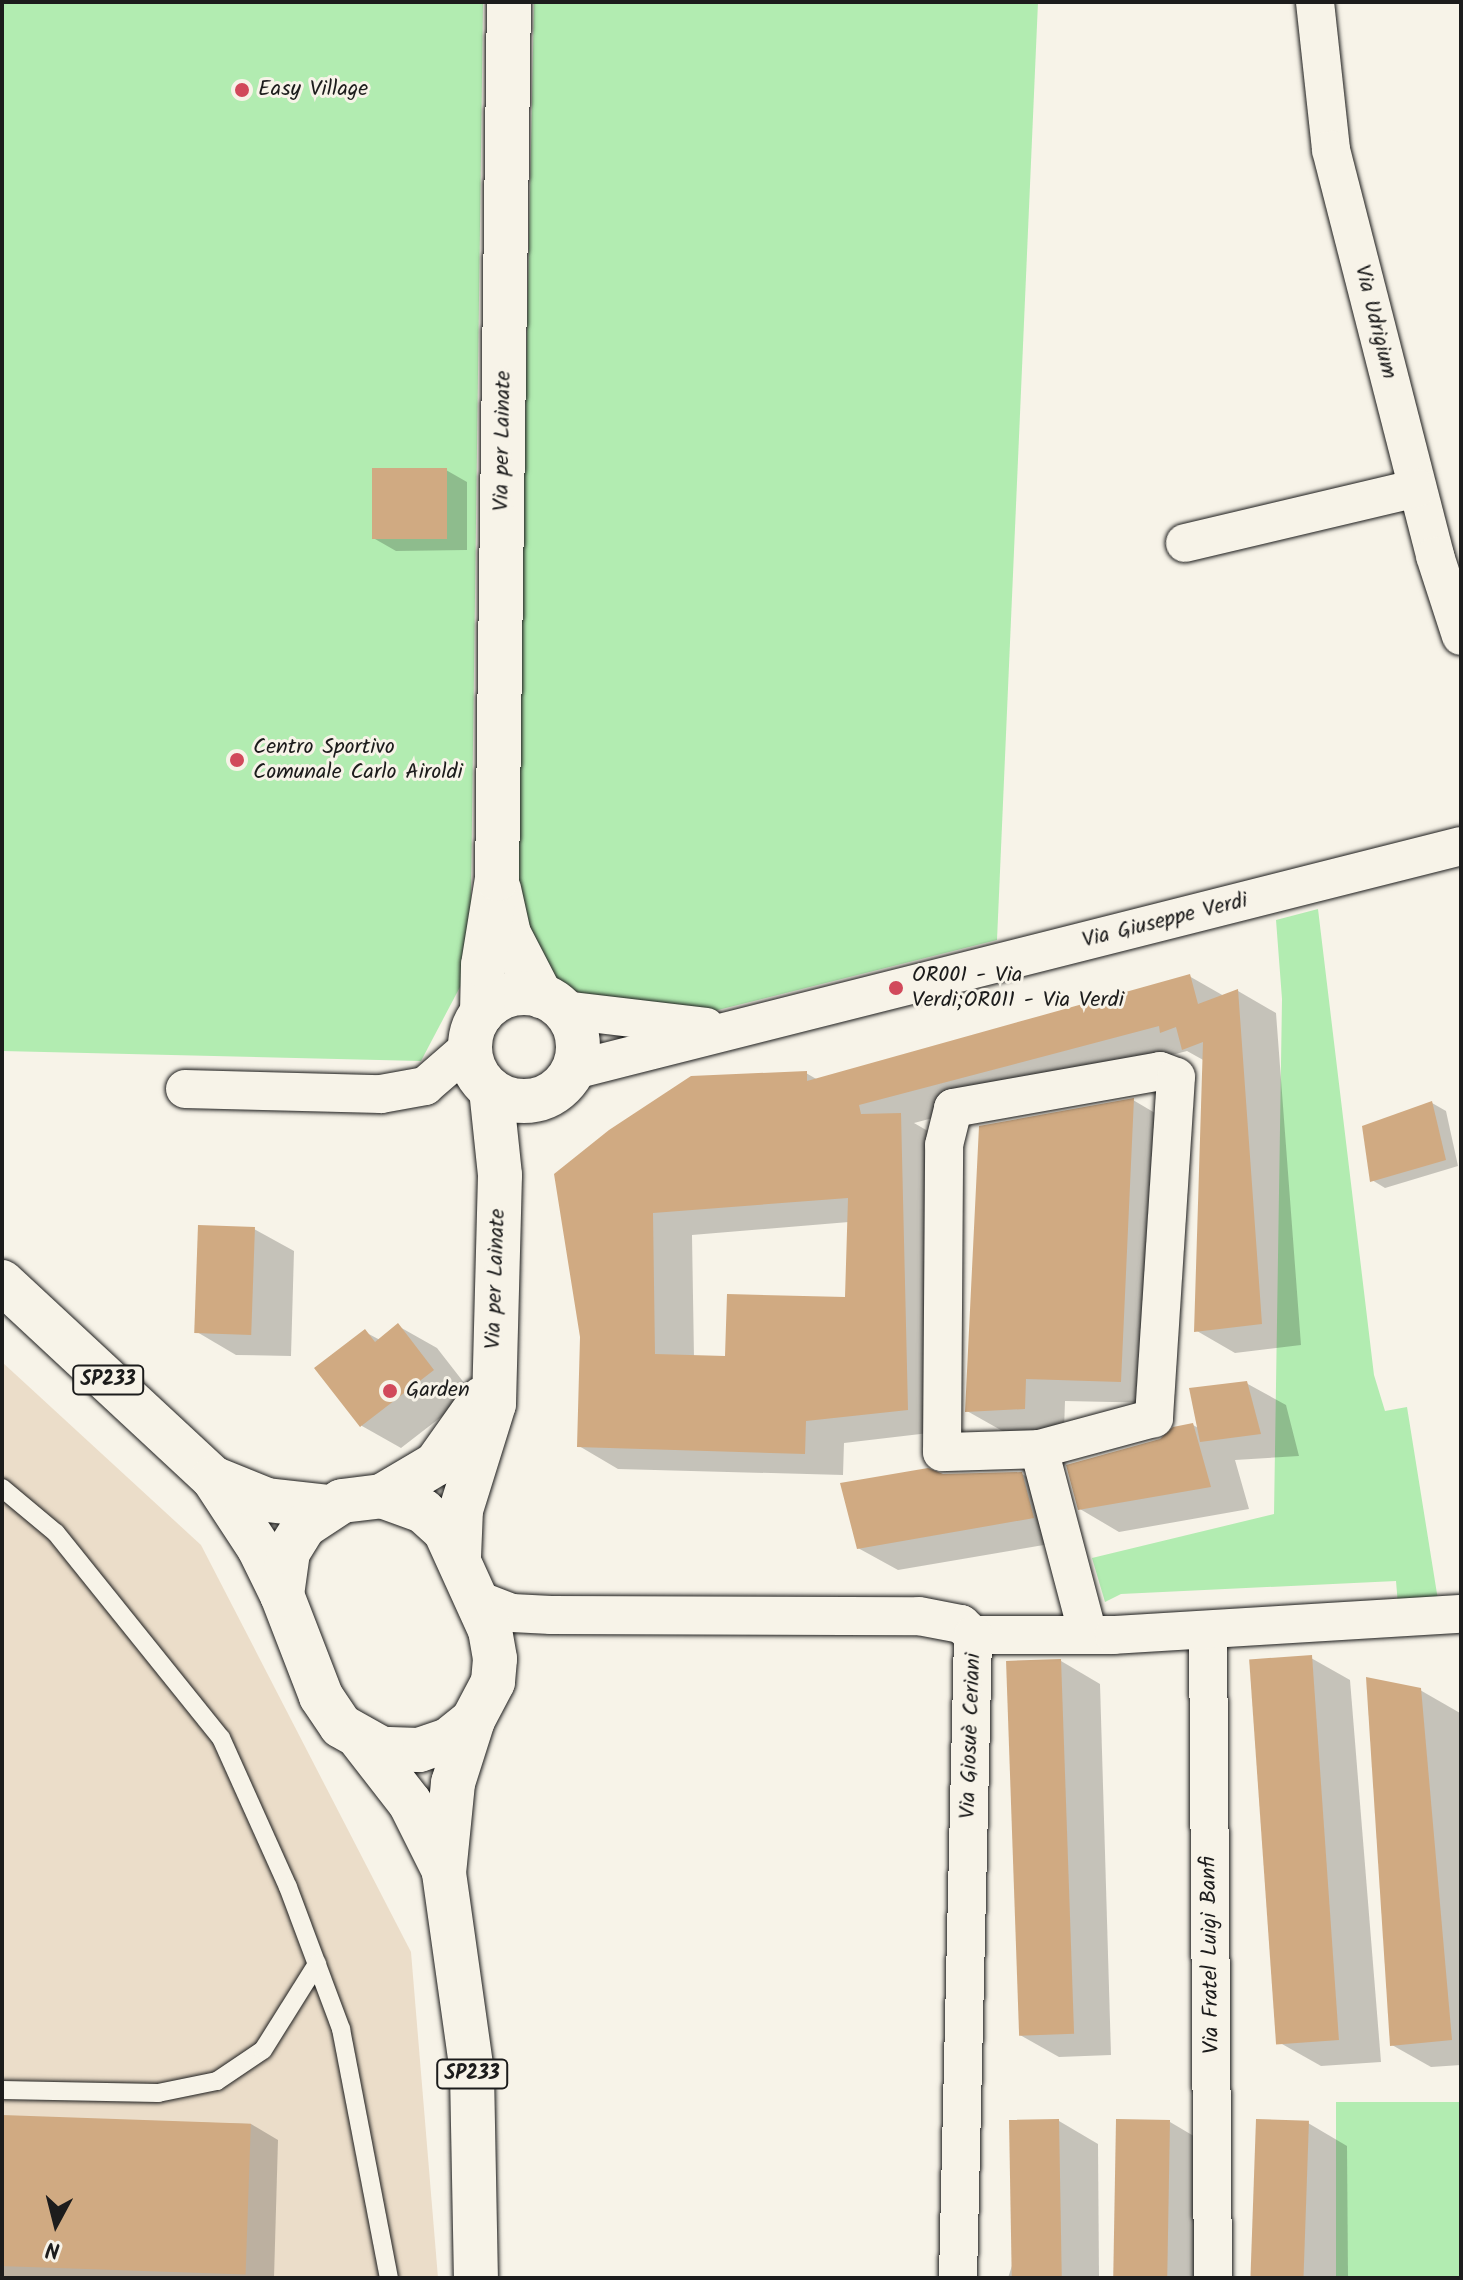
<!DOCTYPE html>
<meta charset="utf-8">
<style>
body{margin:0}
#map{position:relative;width:1463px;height:2280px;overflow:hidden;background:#f7f3e8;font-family:Kalam,sans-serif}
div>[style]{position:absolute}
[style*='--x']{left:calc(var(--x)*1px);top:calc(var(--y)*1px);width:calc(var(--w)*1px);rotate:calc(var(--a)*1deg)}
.built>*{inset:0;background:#ebddc9}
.green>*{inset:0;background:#b2ecb1;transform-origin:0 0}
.shadow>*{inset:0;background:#0003}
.building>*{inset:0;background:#d0aa82;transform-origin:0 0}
.roads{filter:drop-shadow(0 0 2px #1c1c1c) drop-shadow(0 0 2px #1c1c1c)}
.lane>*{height:18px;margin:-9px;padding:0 9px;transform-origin:9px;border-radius:9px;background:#f7f3e8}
.street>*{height:38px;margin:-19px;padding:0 19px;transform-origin:19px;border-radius:19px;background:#f7f3e8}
.secondary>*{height:44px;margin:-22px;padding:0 22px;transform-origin:22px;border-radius:22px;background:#f7f3e8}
.secondary>.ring{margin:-22px;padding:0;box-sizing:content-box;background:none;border:44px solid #f7f3e8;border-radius:50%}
.primary>*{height:44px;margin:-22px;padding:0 22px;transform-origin:22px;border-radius:22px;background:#f7f3e8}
.dots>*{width:22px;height:22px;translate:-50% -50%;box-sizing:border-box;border:4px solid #f7f3e8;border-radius:50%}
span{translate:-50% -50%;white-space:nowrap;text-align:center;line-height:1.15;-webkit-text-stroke:6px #f7f3e8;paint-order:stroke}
.shield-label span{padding:2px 6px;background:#f7f3e8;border:2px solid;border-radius:6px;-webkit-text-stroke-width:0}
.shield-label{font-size:20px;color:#1c1c1c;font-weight:700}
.poi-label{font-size:22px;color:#1c1c1c}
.left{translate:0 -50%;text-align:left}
.street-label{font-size:22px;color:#1c1c1c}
.frame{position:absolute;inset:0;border:4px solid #1c1c1c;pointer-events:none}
.north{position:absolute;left:16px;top:2184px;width:80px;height:80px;-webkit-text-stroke:6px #f7f3e8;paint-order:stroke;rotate:187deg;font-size:22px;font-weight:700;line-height:32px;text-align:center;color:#1c1c1c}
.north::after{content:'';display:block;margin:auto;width:28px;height:36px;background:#1c1c1c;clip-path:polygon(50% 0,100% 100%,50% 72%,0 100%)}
</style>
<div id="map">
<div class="built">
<div style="clip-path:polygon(2px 1362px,201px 1545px,411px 1952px,438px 2278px,2px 2278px)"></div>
</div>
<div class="green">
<div style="clip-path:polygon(2px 2px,483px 2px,470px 968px,421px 1061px,2px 1051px)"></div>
<div style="clip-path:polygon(534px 2px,1038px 2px,997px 940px,710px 1012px,599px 1002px,553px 980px,515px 912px)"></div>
<div style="clip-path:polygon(1318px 909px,1374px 1375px,1385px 1411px,1407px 1407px,1438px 1600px,1398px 1605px,1396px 1581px,1121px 1594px,1105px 1602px,1092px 1558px,1274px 1514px,1282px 999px,1276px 920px)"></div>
<div style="left:1336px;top:2102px;width:125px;height:176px"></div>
</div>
<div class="shadow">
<div style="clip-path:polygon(446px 470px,467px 482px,467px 550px,396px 551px,375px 539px)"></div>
<div style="clip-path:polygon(evenodd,1189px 976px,1224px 996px,1238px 991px,1276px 1013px,1301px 1345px,1235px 1353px,1197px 1331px,1205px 1061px,1187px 1051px,914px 1123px,940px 1138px,946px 1431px,844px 1443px,843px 1475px,618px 1469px,579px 1446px,582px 1337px,556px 1175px,806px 1073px,818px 1080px,1189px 976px,849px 1222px,847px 1299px,727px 1358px,694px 1357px,692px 1235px,849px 1222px)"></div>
<div style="clip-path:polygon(1133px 1100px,1172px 1123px,1159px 1403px,1065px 1401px,1064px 1431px,1006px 1433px,967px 1411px)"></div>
<div style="clip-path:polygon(1432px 1103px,1446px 1111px,1458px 1166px,1385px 1188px,1372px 1180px)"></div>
<div style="clip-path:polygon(254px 1229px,294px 1251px,291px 1356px,236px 1355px,197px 1332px)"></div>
<div style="clip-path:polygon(398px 1326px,437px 1348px,472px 1393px,401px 1448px,362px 1426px,365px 1332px,380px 1340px)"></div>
<div style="clip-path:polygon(1246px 1383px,1286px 1405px,1299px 1456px,1235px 1460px,1249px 1509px,1119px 1532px,1080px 1509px,1161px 1441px,1193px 1425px,1200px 1429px)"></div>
<div style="clip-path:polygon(1022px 1474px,1061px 1496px,1073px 1540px,898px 1570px,858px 1548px,942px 1476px)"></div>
<div style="clip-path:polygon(1311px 1658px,1350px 1680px,1381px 2062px,1321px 2066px,1282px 2044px)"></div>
<div style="clip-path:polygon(1061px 1661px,1100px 1684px,1111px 2055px,1059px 2057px,1020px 2035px)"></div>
<div style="clip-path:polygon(1420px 1690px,1460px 1713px,1461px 1727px,1461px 2065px,1431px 2067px,1392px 2045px)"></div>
<div style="clip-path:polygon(2px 2117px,251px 2124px,278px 2140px,274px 2278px,2px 2278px)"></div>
<div style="clip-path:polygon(1059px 2121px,1098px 2144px,1099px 2278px,1008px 2278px)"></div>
<div style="clip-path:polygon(1170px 2122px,1209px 2145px,1206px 2278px,1114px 2278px)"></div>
<div style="clip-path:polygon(1308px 2123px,1347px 2146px,1348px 2278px,1256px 2278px)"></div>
</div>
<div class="building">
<div style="left:447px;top:468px;width:71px;height:75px;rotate:90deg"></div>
<div style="clip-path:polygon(evenodd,1190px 974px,1198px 1004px,1238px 989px,1262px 1324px,1194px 1332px,1203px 1042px,1182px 1050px,1176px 1027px,1160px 1033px,1159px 1026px,859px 1105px,861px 1114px,901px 1113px,908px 1410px,806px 1421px,805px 1454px,577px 1447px,580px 1337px,554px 1174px,609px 1130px,691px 1076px,807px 1071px,807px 1081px,1190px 974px,848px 1198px,845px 1297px,727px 1294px,725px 1356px,655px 1354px,653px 1213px,848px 1198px)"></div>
<div style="clip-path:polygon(1134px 1098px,1121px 1382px,1026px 1379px,1025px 1409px,965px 1412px,979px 1126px)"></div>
<div style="clip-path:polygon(1432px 1101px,1446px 1160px,1370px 1182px,1362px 1126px)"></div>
<div style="left:198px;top:1225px;width:57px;height:108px;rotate:2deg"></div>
<div style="clip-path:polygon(398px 1323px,434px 1370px,360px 1427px,314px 1368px,365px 1329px,375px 1342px)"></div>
<div style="clip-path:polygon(1247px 1381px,1261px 1434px,1200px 1442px,1189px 1388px)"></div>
<div style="clip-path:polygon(1193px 1423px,1211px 1487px,1078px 1510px,1066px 1465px,1160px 1439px,1173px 1427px)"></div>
<div style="clip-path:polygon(928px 1468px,943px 1474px,1022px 1472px,1034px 1518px,857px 1549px,840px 1483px)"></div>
<div style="left:1312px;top:1655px;width:386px;height:63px;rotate:86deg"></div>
<div style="left:1061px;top:1659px;width:375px;height:55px;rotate:88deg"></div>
<div style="clip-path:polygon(1366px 1677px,1421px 1688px,1452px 2040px,1390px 2046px)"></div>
<div style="left:2px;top:2115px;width:249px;height:151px;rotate:2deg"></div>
<div style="left:1059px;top:2119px;width:159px;height:50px;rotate:89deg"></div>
<div style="left:1116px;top:2119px;width:54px;height:159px;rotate:1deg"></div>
<div style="left:1256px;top:2119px;width:53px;height:159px;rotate:2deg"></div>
</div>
<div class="roads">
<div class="lane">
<div style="--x:2;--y:1488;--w:70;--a:39.8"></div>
<div style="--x:56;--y:1533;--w:263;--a:51.2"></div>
<div style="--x:221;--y:1738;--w:163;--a:65.8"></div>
<div style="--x:288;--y:1887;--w:152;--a:69.5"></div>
<div style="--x:341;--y:2029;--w:254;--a:79.1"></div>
<div style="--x:2;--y:2090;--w:156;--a:1.1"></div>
<div style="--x:158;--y:2093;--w:60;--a:-11.5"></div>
<div style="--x:217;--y:2081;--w:55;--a:-34"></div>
<div style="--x:263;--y:2050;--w:102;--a:-57.9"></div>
</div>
<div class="street">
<div style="--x:1315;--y:2;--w:149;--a:83.8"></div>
<div style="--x:1331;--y:150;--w:419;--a:75.6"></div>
<div style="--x:1435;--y:556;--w:84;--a:72"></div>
<div style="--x:1185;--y:543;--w:238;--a:-13.3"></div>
<div style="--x:564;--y:1010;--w:143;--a:6.8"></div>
<div style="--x:574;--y:1070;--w:915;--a:-14.17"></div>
<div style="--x:185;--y:1089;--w:196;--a:1.5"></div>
<div style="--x:381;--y:1094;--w:45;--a:-10.3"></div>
<div style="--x:425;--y:1086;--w:60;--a:-40.9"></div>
<div style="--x:1039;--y:1449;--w:97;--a:178.2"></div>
<div style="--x:942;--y:1452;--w:307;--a:-89.6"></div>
<div style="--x:944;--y:1145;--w:38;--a:-76"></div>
<div style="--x:953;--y:1108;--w:210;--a:-10.1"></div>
<div style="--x:1160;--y:1071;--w:17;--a:21"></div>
<div style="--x:1176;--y:1077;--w:342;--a:93.7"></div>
<div style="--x:1154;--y:1418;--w:119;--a:164.9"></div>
<div style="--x:1039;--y:1449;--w:192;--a:75.2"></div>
<div style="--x:478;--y:1600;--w:36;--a:21"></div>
<div style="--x:512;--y:1613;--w:39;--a:3"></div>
<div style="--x:551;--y:1615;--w:368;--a:0.2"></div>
<div style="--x:919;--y:1616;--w:43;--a:10.8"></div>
<div style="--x:961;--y:1624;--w:16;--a:43"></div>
<div style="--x:1208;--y:1631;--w:647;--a:89.56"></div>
<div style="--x:973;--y:1635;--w:141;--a:0"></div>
<div style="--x:1114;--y:1635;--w:348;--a:-3.5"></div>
<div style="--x:958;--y:2278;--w:643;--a:-88.66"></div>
</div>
<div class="secondary">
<div style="--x:499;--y:889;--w:46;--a:77.5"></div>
<div style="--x:509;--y:934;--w:70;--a:62.7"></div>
<div class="ring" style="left:470px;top:993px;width:64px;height:64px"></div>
<div style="--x:482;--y:1013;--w:48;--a:-88.8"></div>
<div style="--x:483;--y:965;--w:87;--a:-80.8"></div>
<div style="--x:497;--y:879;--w:877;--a:-89.22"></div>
<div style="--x:382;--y:1496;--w:63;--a:-30.7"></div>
<div style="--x:436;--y:1464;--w:80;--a:-54.7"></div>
<div style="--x:459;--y:1557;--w:47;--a:-87.6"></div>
<div style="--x:461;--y:1510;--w:111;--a:-72.7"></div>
<div style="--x:494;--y:1404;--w:229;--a:-88.5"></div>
<div style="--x:500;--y:1175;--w:85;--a:-96"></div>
</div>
<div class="primary">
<div style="--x:2;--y:1282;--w:288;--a:42.9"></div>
<div style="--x:213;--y:1478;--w:84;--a:56.7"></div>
<div style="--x:259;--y:1548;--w:52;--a:63.9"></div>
<div style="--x:213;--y:1478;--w:58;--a:22.2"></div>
<div style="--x:267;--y:1500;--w:61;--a:6.5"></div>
<div style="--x:382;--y:1496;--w:44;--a:20.1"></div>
<div style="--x:423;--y:1511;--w:30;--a:42"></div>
<div style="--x:445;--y:1531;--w:109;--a:65.6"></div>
<div style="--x:490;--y:1630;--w:29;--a:80"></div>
<div style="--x:495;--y:1659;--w:23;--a:95"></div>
<div style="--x:493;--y:1682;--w:43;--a:117.8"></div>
<div style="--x:473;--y:1720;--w:32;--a:141"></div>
<div style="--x:448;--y:1740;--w:31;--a:161"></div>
<div style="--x:419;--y:1750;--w:37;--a:-178"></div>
<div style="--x:382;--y:1749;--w:47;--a:-150.7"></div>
<div style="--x:341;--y:1726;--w:36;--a:-124"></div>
<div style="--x:321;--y:1696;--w:108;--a:-111.1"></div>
<div style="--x:282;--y:1595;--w:43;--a:-82.1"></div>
<div style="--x:288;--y:1552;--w:31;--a:-58"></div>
<div style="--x:304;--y:1526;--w:45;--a:-33.3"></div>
<div style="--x:342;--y:1501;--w:40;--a:-7.1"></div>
<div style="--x:473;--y:1720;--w:66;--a:107.6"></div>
<div style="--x:453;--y:1783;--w:90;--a:95.7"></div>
<div style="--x:444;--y:1873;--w:202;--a:82"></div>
<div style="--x:472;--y:2073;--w:205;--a:88.9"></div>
<div style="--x:361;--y:1740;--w:80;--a:52.1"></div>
<div style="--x:410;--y:1803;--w:74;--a:63.4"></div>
</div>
</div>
<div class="dots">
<div style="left:242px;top:90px;background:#d1495b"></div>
<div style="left:237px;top:760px;background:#d1495b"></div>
<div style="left:896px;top:988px;background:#d1495b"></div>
<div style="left:390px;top:1391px;background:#d1495b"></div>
</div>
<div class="shield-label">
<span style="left:108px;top:1380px">SP233</span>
<span style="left:472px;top:2074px">SP233</span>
</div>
<div class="poi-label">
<span class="left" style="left:258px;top:90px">Easy Village</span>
<span class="left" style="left:253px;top:760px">Centro Sportivo<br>Comunale Carlo Airoldi</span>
<span class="left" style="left:912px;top:988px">OR001 - Via<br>Verdi;OR011 - Via Verdi</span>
<span class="left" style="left:406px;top:1391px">Garden</span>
</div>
<div class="street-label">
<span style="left:1375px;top:322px;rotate:76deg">Via Udrigium</span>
<span style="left:503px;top:441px;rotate:-89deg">Via per Lainate</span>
<span style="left:1165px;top:921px;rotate:-14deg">Via Giuseppe Verdi</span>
<span style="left:496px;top:1279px;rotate:-88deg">Via per Lainate</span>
<span style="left:971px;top:1736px;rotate:-88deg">Via Giosuè Ceriani</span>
<span style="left:1211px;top:1955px;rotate:-91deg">Via Fratel Luigi Banfi</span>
</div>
<div class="frame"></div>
<div class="north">N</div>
</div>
